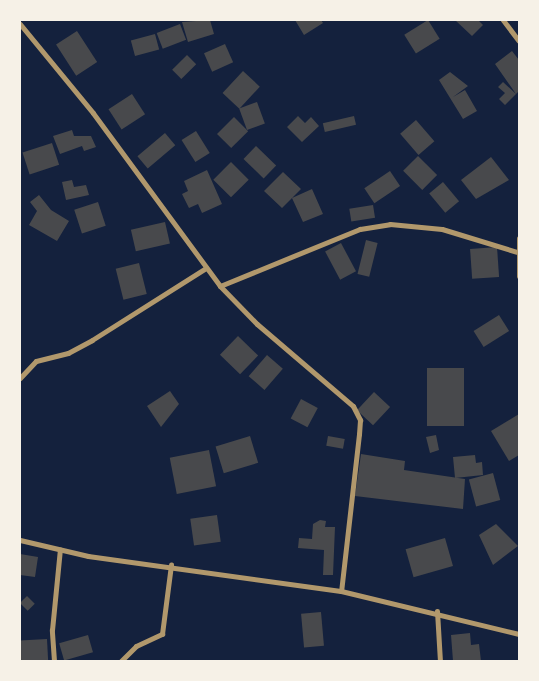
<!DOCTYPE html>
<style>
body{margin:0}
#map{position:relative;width:539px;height:681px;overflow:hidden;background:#14213d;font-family:"Exo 2",sans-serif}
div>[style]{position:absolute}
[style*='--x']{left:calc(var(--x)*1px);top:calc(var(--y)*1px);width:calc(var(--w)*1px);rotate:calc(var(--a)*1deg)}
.building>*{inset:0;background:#48494c;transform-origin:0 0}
.minor>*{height:5px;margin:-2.5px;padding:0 2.5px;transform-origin:2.5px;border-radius:2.5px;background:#b1986c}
span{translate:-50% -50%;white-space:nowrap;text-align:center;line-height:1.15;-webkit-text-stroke:4px #f6f1e7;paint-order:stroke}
.frame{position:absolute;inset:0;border:21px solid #f6f1e7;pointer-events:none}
</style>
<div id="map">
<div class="building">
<div style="clip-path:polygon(210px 20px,214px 34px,188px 42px,182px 22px)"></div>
<div style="clip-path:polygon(295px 20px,321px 20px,323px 23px,304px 35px)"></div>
<div style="left:428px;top:20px;width:22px;height:28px;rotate:58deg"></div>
<div style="clip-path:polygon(455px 20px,478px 20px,483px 25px,472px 36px)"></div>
<div style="left:180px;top:24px;width:17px;height:25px;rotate:69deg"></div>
<div style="left:77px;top:31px;width:37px;height:25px;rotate:57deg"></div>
<div style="left:155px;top:34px;width:16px;height:25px;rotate:75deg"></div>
<div style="left:225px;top:44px;width:20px;height:23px;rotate:66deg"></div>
<div style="clip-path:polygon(512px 51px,519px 60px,519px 91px,505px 105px,499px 99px,505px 93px,498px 87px,503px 82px,516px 94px,495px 64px)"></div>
<div style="left:187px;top:55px;width:13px;height:21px;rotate:45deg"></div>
<div style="left:243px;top:71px;width:23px;height:30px;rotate:43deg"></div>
<div style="clip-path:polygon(450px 72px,468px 86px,453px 97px,465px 90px,477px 111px,463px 119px,439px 80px)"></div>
<div style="left:132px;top:94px;width:24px;height:28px;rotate:57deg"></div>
<div style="left:257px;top:102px;width:23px;height:19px;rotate:70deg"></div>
<div style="clip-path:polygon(298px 116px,305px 123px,311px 117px,319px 126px,302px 142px,287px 127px)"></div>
<div style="left:354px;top:116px;width:9px;height:32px;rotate:77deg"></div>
<div style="left:234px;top:117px;width:20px;height:24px;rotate:45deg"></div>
<div style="left:416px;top:120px;width:28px;height:21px;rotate:49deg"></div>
<div style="clip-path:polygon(72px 130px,74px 136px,91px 136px,96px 147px,84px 151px,82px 146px,60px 154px,53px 136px)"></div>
<div style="left:196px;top:131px;width:26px;height:17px;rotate:58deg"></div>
<div style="left:165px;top:133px;width:16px;height:36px;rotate:50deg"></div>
<div style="left:52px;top:143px;width:23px;height:31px;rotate:72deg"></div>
<div style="left:256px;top:146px;width:28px;height:18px;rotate:44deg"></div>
<div style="left:418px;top:156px;width:27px;height:21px;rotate:45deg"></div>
<div style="clip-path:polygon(491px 157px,509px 180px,476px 199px,461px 180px)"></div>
<div style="left:231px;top:162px;width:25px;height:25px;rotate:45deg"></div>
<div style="clip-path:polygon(207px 170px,222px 204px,202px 213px,198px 204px,189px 208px,182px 194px,188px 191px,184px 181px)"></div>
<div style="left:390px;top:171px;width:18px;height:31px;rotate:56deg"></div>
<div style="clip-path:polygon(283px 172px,301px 189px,292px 198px,312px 189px,323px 214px,303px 222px,292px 198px,282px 208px,264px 191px)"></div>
<div style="clip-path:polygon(72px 180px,74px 187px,86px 185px,89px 195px,66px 200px,62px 182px)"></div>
<div style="left:443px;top:182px;width:25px;height:18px;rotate:50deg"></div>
<div style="clip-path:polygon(39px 195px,51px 210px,69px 221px,57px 241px,29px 225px,37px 211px,30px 202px)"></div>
<div style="left:98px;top:202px;width:25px;height:25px;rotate:72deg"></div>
<div style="left:373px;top:205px;width:13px;height:24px;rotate:81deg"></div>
<div style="left:165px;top:222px;width:22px;height:35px;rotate:77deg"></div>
<div style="left:366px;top:240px;width:12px;height:35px;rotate:14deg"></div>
<div style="left:341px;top:243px;width:32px;height:18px;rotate:62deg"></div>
<div style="left:497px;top:247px;width:30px;height:27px;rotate:86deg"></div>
<div style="left:139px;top:263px;width:32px;height:24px;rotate:76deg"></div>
<div style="left:499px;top:315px;width:19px;height:30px;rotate:58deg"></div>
<div style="left:238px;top:336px;width:28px;height:26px;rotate:44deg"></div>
<div style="left:267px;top:355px;width:21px;height:28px;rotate:41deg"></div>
<div style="left:427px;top:368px;width:37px;height:58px"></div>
<div style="clip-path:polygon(170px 391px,179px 404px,161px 427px,147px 406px)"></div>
<div style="left:374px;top:392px;width:22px;height:25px;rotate:43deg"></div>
<div style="left:301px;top:399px;width:19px;height:22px;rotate:28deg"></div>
<div style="clip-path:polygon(519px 414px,519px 455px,509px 461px,491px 431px)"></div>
<div style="clip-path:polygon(436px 435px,439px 450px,430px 453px,426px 437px)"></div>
<div style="left:250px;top:436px;width:28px;height:36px;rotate:73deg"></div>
<div style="left:328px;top:436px;width:17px;height:10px;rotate:10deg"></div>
<div style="left:209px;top:450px;width:37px;height:40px;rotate:79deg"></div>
<div style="clip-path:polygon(361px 454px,405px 461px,404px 470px,465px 479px,463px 509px,355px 496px)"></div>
<div style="clip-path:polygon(475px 455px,476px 463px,482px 462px,483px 475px,455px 478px,453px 457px)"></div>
<div style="left:493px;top:473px;width:28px;height:25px;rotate:75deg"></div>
<div style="left:217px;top:515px;width:27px;height:27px;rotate:82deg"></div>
<div style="clip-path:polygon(320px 520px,326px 521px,325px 527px,335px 527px,333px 575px,323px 575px,324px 550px,298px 548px,299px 538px,312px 539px,313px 524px)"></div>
<div style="clip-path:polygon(496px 524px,518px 546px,493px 565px,479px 535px)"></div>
<div style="left:445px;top:538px;width:29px;height:41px;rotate:74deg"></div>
<div style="clip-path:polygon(20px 554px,38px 557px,35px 577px,20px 575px)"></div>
<div style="left:27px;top:596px;width:11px;height:10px;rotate:45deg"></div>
<div style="left:321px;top:612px;width:34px;height:20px;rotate:85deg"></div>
<div style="clip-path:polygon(470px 633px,471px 645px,479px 644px,481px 661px,453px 661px,451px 635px)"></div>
<div style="left:88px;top:635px;width:18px;height:30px;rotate:74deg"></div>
<div style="left:47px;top:639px;width:22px;height:27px;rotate:87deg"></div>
</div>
<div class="minor">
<div style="--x:503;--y:20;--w:26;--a:53"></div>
<div style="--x:20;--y:24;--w:115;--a:50.6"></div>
<div style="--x:93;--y:113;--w:215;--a:53.7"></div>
<div style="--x:220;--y:286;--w:53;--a:45.8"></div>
<div style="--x:257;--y:324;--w:126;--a:40.5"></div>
<div style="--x:353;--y:406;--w:16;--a:63"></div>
<div style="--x:360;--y:420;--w:14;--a:94"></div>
<div style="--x:359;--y:434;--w:158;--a:96.5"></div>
<div style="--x:519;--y:238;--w:38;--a:90"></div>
<div style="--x:220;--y:286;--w:151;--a:-22.2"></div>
<div style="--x:360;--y:229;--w:30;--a:-9"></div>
<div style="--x:390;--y:224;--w:52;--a:5.5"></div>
<div style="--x:442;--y:229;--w:78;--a:17"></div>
<div style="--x:20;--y:378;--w:23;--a:-47"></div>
<div style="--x:36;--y:361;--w:33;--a:-14"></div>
<div style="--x:68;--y:353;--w:27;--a:-28"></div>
<div style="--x:92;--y:340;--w:135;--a:-32.3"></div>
<div style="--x:20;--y:540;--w:70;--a:13.2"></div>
<div style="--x:88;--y:556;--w:255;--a:7.9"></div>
<div style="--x:341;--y:591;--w:183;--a:13.6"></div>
<div style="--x:437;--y:611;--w:50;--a:86.6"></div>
<div style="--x:54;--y:661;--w:31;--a:-94"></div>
<div style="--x:52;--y:630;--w:81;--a:-84.4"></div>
<div style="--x:121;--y:661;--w:21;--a:-45"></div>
<div style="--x:136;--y:646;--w:29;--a:-25"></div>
<div style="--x:162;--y:634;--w:70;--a:-82.6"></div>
</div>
<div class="frame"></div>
</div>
